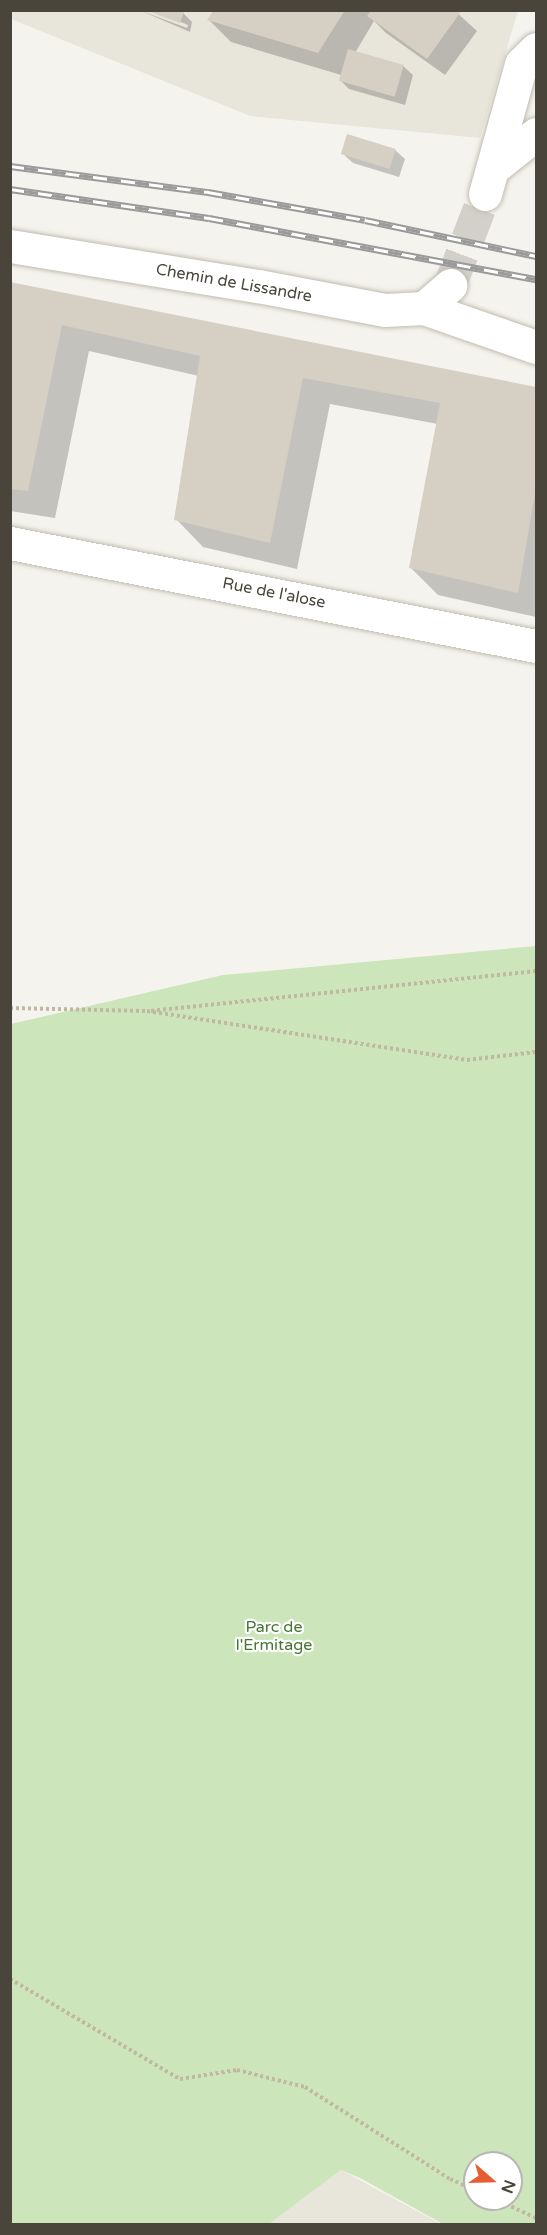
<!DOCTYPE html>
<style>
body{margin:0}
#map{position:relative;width:547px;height:2235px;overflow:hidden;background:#f5f3ed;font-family:"Varela Round",sans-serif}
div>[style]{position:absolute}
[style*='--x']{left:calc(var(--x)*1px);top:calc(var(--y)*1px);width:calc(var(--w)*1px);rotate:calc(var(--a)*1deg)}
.residential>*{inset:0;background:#e8e5db}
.green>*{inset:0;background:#cde5ba}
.shadow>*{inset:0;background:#0003}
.building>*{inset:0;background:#d5d0c3;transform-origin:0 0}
.minor-tunnel>*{height:33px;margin-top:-16.5px;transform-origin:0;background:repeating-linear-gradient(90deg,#d3d0c9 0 33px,transparent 0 49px)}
.path>*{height:4px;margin-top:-2px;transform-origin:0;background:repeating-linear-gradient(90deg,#c0b8a2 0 3px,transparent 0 6px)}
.roads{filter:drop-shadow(0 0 2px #c0bcb0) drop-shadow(0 0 2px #c0bcb0)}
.minor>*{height:33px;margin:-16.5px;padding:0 16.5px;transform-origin:16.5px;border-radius:16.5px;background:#fff}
.rail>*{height:7px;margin-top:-3.5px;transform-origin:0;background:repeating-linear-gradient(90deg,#fff 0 14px,#9a9a9a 0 28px);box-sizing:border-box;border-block:2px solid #9a9a9a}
span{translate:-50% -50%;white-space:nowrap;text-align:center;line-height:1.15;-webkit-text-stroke:4.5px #fff;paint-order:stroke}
.street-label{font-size:16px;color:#49453b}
.park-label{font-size:16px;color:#467632}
.frame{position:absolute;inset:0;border:12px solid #49453b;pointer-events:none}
.north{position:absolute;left:463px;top:2151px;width:60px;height:60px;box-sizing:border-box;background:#fff;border:2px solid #b6b5b1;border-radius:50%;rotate:110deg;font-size:16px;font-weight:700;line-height:24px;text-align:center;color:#49453b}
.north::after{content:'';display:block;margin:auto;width:21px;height:27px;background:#e55f33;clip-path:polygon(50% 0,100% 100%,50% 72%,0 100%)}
</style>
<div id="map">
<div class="residential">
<div style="clip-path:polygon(10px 11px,518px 11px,480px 138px,250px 116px,11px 19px)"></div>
<div style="clip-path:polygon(341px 2170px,441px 2224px,269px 2224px)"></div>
</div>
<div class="green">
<div style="clip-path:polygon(evenodd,536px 946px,536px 2224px,443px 2224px,360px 2178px,341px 2170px,269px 2224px,11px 2224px,11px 1024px,223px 975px,536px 946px,475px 2163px,511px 2163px,511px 2199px,475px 2199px,475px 2163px)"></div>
</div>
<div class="shadow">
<div style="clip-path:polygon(139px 10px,187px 28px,188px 25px,153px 10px,183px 13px,192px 22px,190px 32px)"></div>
<div style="clip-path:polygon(215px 10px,454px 10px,477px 31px,445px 75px,386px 33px,374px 21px,355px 53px,403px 66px,413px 75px,405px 105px,349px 89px,340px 80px,341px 75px,231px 42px,209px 20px)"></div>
<div style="clip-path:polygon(395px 150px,405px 159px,399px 177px,353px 163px,343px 154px)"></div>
<div style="clip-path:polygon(10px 284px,536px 388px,536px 617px,438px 595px,411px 568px,438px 424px,330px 404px,297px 569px,203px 547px,176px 519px,199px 376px,89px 351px,55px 518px,10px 511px)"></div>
</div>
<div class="building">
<div style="clip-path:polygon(180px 10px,184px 12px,180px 23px,148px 11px)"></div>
<div style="clip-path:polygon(214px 10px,345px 10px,318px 53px,207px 20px)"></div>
<div style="clip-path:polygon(371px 10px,457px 10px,460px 13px,427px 59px,367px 16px)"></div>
<div style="left:348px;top:49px;width:58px;height:33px;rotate:16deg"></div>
<div style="left:347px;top:134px;width:51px;height:21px;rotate:17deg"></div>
<div style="clip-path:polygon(10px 282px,536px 387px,536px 487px,518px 593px,409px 568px,440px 403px,303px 378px,270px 543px,174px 520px,200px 356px,62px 325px,28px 491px,10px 489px)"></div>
</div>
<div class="minor-tunnel">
<div style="--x:450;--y:285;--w:97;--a:-69"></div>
</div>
<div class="path">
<div style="--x:536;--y:971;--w:391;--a:174.1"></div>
<div style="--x:147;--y:1011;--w:324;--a:8.7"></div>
<div style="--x:467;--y:1060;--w:69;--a:-6.6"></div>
<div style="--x:10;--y:1008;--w:137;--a:1.3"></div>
<div style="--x:10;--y:1979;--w:197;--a:30.5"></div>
<div style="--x:180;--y:2079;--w:58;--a:-9"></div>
<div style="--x:237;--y:2070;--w:70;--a:14"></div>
<div style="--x:305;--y:2087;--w:172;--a:32.4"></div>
<div style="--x:450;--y:2179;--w:27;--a:24"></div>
<div style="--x:495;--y:2199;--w:45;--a:24.9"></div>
</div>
<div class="roads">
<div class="minor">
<div style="--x:493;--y:168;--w:55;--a:-38.3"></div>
<div style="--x:485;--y:194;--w:135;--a:-74.5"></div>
<div style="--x:521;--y:64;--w:21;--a:-45"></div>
<div style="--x:10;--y:246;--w:251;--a:9.2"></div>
<div style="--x:258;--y:286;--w:129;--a:10.7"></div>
<div style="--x:385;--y:310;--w:39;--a:-3"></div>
<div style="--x:424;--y:308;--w:35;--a:-41"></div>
<div style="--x:424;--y:308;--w:119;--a:19.2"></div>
<div style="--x:10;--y:543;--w:536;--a:11.08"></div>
</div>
</div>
<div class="rail">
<div style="--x:10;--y:166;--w:200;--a:7.5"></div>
<div style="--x:208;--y:192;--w:159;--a:10.1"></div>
<div style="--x:365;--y:220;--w:175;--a:11.9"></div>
<div style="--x:10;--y:189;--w:201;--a:8.3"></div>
<div style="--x:209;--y:218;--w:333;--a:10.6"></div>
</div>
<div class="street-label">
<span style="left:234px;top:283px;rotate:10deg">Chemin de Lissandre</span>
<span style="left:274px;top:593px;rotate:11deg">Rue de l'alose</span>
</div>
<div class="park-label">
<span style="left:274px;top:1636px">Parc de<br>l'Ermitage</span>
</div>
<div class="frame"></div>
<div class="north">N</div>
</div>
